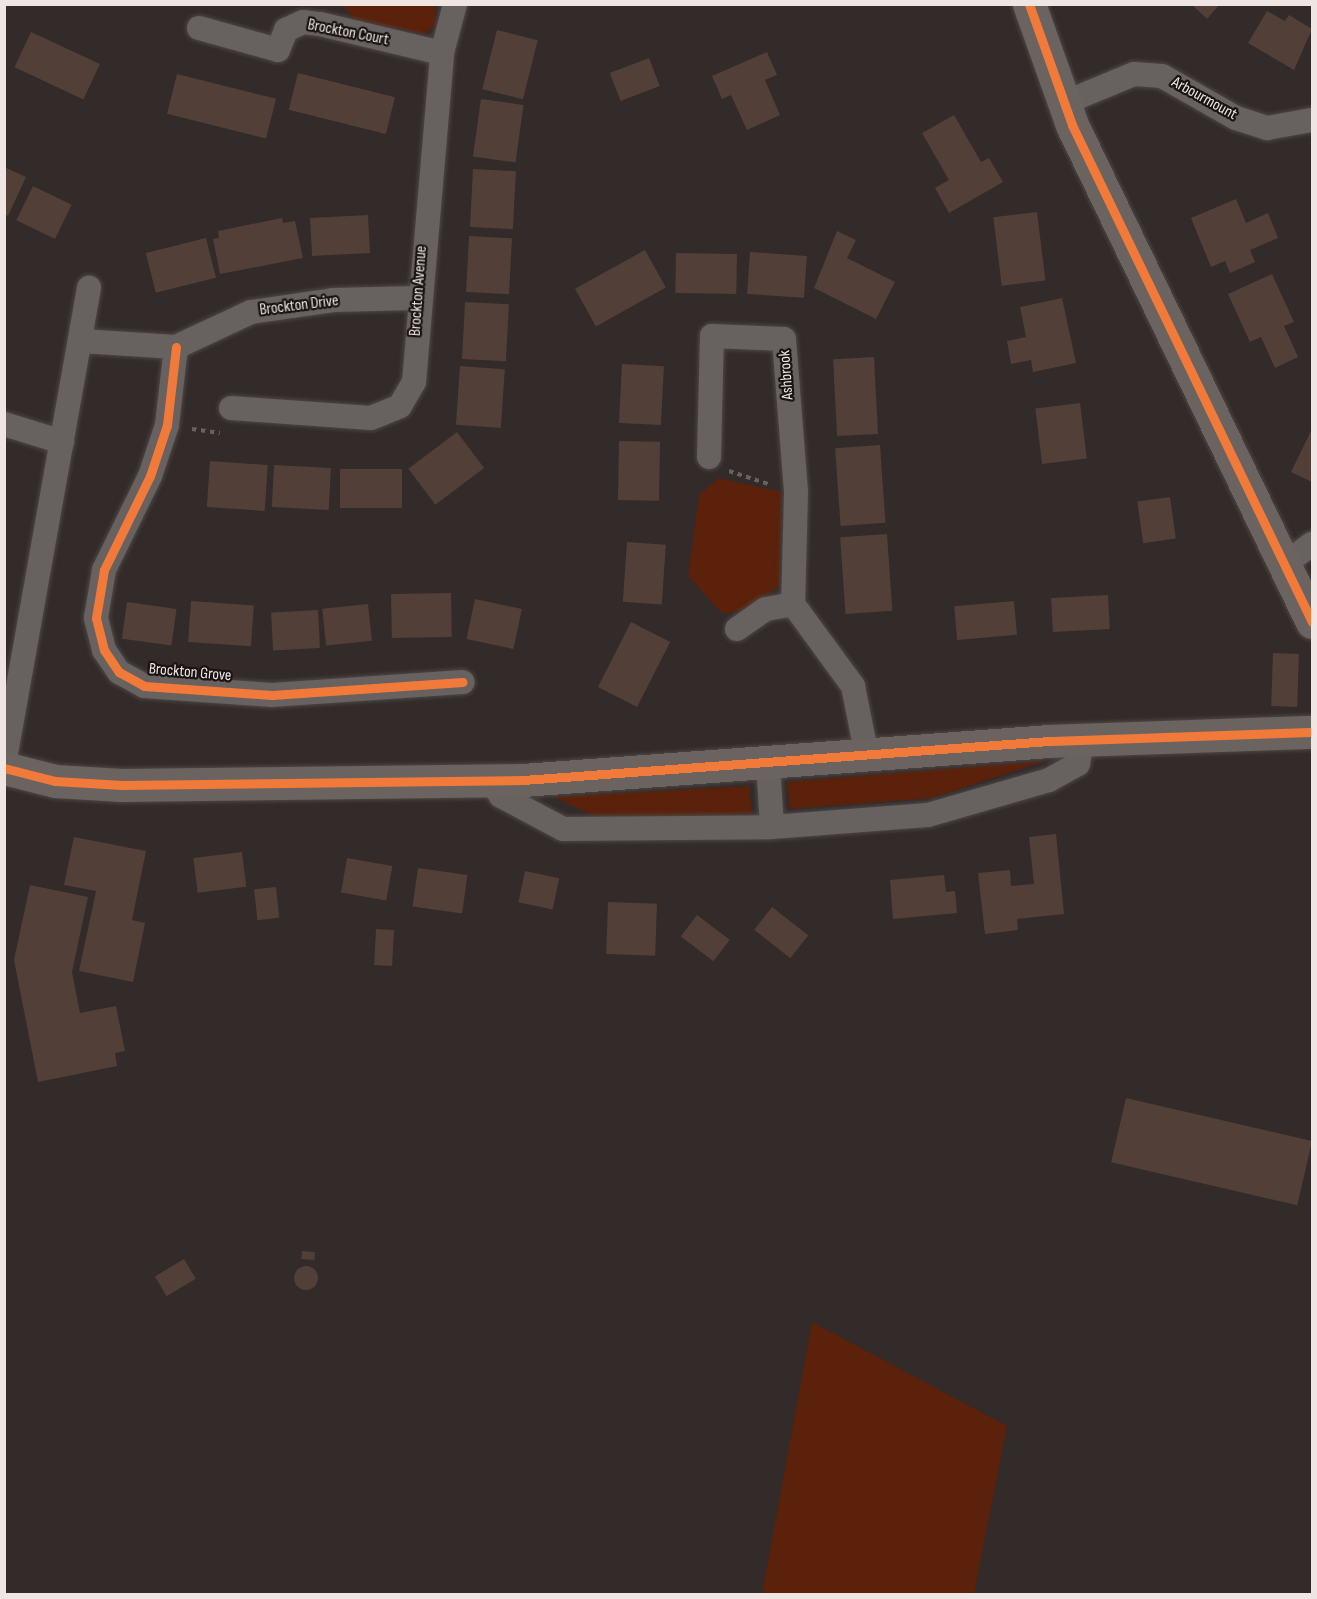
<!DOCTYPE html>
<style>
body{margin:0}
#map{position:relative;width:1317px;height:1599px;overflow:hidden;background:#322b29;font-family:"Sofia Sans Condensed",sans-serif}
div>[style]{position:absolute}
[style*='--x']{left:calc(var(--x)*1px);top:calc(var(--y)*1px);width:calc(var(--w)*1px);rotate:calc(var(--a)*1deg)}
.green>*{inset:0;background:#5b210a}
.building>*{inset:0;background:#523f37;transform-origin:0 0}
.round{border-radius:50%}
.path>*{height:4px;margin-top:-2px;transform-origin:0;background:repeating-linear-gradient(90deg,#676160 0 4.5px,transparent 0 9px)}
.roads{filter:drop-shadow(0 0 2px #4d4645) drop-shadow(0 0 2px #4d4645)}
.street>*{height:24px;margin:-12px;padding:0 12px;transform-origin:12px;border-radius:12px;background:#676160}
.secondary>*{height:33px;margin:-16.5px;padding:0 16.5px;transform-origin:16.5px;border-radius:16.5px;background:#6a6360}
.cycleway>*{height:9px;margin:-4.5px;padding:0 4.5px;transform-origin:4.5px;border-radius:4.5px;background:#f17a3a}
span{translate:-50% -50%;white-space:nowrap;text-align:center;line-height:1.15;-webkit-text-stroke:4.5px #191311;paint-order:stroke}
.street-label{font-size:16px;color:#efe6e3}
.frame{position:absolute;inset:0;border:6px solid #efe6e3;pointer-events:none}
</style>
<div id="map">
<div class="green">
<div style="clip-path:polygon(436px 5px,435px 25px,425px 34px,354px 19px,343px 5px)"></div>
<div style="clip-path:polygon(719px 478px,781px 492px,780px 586px,745px 609px,723px 614px,688px 576px,699px 495px)"></div>
<div style="clip-path:polygon(1045px 761px,932px 798px,790px 809px,787px 782px)"></div>
<div style="clip-path:polygon(749px 786px,752px 814px,601px 819px,554px 797px)"></div>
<div style="clip-path:polygon(812px 1322px,1007px 1426px,974px 1594px,762px 1594px)"></div>
</div>
<div class="building">
<div style="clip-path:polygon(1191px 4px,1220px 4px,1207px 19px)"></div>
<div style="clip-path:polygon(1267px 11px,1285px 21px,1289px 15px,1312px 29px,1294px 70px,1248px 43px)"></div>
<div style="left:497px;top:30px;width:42px;height:61px;rotate:14deg"></div>
<div style="left:31px;top:32px;width:76px;height:39px;rotate:25deg"></div>
<div style="clip-path:polygon(767px 52px,777px 75px,765px 80px,780px 115px,747px 130px,731px 95px,722px 99px,712px 76px)"></div>
<div style="left:649px;top:58px;width:30px;height:42px;rotate:69deg"></div>
<div style="left:298px;top:73px;width:100px;height:38px;rotate:14deg"></div>
<div style="left:177px;top:74px;width:102px;height:41px;rotate:14deg"></div>
<div style="left:481px;top:99px;width:43px;height:58px;rotate:8deg"></div>
<div style="clip-path:polygon(954px 115px,981px 162px,989px 158px,1003px 182px,949px 213px,935px 188px,949px 180px,922px 133px)"></div>
<div style="clip-path:polygon(4px 167px,26px 177px,8px 216px,4px 214px)"></div>
<div style="left:473px;top:169px;width:43px;height:58px;rotate:3deg"></div>
<div style="left:33px;top:186px;width:43px;height:38px;rotate:26deg"></div>
<div style="clip-path:polygon(1236px 199px,1246px 223px,1268px 213px,1278px 238px,1250px 250px,1255px 262px,1230px 273px,1225px 261px,1211px 267px,1191px 218px)"></div>
<div style="left:1037px;top:212px;width:69px;height:44px;rotate:83deg"></div>
<div style="left:368px;top:215px;width:38px;height:58px;rotate:87deg"></div>
<div style="clip-path:polygon(282px 218px,283px 223px,295px 221px,303px 258px,220px 274px,213px 239px,219px 238px,218px 231px)"></div>
<div style="clip-path:polygon(837px 231px,856px 240px,847px 258px,895px 282px,876px 319px,814px 288px)"></div>
<div style="left:469px;top:236px;width:43px;height:56px;rotate:3deg"></div>
<div style="left:206px;top:238px;width:41px;height:62px;rotate:76deg"></div>
<div style="left:645px;top:250px;width:43px;height:80px;rotate:61deg"></div>
<div style="left:750px;top:252px;width:57px;height:42px;rotate:4deg"></div>
<div style="left:676px;top:253px;width:61px;height:40px;rotate:1deg"></div>
<div style="clip-path:polygon(1272px 274px,1294px 322px,1284px 326px,1298px 357px,1275px 368px,1261px 337px,1250px 342px,1228px 294px)"></div>
<div style="clip-path:polygon(1062px 298px,1076px 363px,1033px 372px,1031px 360px,1011px 364px,1007px 341px,1026px 337px,1020px 307px)"></div>
<div style="left:465px;top:302px;width:44px;height:57px;rotate:3deg"></div>
<div style="left:874px;top:357px;width:77px;height:41px;rotate:87deg"></div>
<div style="left:622px;top:364px;width:42px;height:59px;rotate:3deg"></div>
<div style="left:460px;top:366px;width:45px;height:59px;rotate:4deg"></div>
<div style="left:1080px;top:403px;width:56px;height:45px;rotate:83deg"></div>
<div style="clip-path:polygon(1312px 429px,1312px 482px,1291px 472px)"></div>
<div style="left:457px;top:432px;width:45px;height:61px;rotate:53deg"></div>
<div style="left:619px;top:441px;width:41px;height:59px;rotate:1deg"></div>
<div style="left:880px;top:445px;width:78px;height:45px;rotate:86deg"></div>
<div style="left:210px;top:461px;width:58px;height:46px;rotate:4deg"></div>
<div style="left:274px;top:465px;width:57px;height:42px;rotate:3deg"></div>
<div style="left:340px;top:469px;width:62px;height:39px"></div>
<div style="left:1170px;top:497px;width:42px;height:33px;rotate:82deg"></div>
<div style="left:887px;top:534px;width:77px;height:47px;rotate:86deg"></div>
<div style="left:627px;top:542px;width:39px;height:60px;rotate:4deg"></div>
<div style="left:451px;top:593px;width:44px;height:60px;rotate:89deg"></div>
<div style="left:1108px;top:595px;width:34px;height:57px;rotate:87deg"></div>
<div style="left:475px;top:599px;width:48px;height:41px;rotate:12deg"></div>
<div style="left:191px;top:601px;width:63px;height:41px;rotate:4deg"></div>
<div style="left:1014px;top:601px;width:34px;height:60px;rotate:85deg"></div>
<div style="left:127px;top:602px;width:50px;height:37px;rotate:8deg"></div>
<div style="left:368px;top:604px;width:37px;height:46px;rotate:84deg"></div>
<div style="left:318px;top:610px;width:38px;height:47px;rotate:87deg"></div>
<div style="left:631px;top:622px;width:44px;height:73px;rotate:27deg"></div>
<div style="left:1273px;top:653px;width:26px;height:53px;rotate:2deg"></div>
<div style="clip-path:polygon(1056px 834px,1064px 914px,1017px 919px,1018px 930px,985px 934px,978px 873px,1010px 870px,1011px 886px,1034px 884px,1029px 837px)"></div>
<div style="clip-path:polygon(74px 837px,146px 851px,132px 920px,145px 923px,133px 982px,79px 971px,96px 891px,64px 885px)"></div>
<div style="left:242px;top:852px;width:35px;height:49px;rotate:83deg"></div>
<div style="left:347px;top:858px;width:46px;height:35px;rotate:10deg"></div>
<div style="left:418px;top:868px;width:50px;height:39px;rotate:8deg"></div>
<div style="left:525px;top:871px;width:35px;height:32px;rotate:12deg"></div>
<div style="clip-path:polygon(944px 875px,946px 892px,955px 891px,957px 913px,893px 919px,890px 880px)"></div>
<div style="clip-path:polygon(30px 885px,88px 897px,72px 972px,80px 1013px,116px 1006px,125px 1051px,115px 1053px,117px 1066px,38px 1082px,14px 960px)"></div>
<div style="left:276px;top:887px;width:31px;height:22px;rotate:84deg"></div>
<div style="left:608px;top:902px;width:49px;height:52px;rotate:2deg"></div>
<div style="left:772px;top:907px;width:46px;height:29px;rotate:38deg"></div>
<div style="left:697px;top:915px;width:41px;height:27px;rotate:37deg"></div>
<div style="left:376px;top:929px;width:18px;height:36px;rotate:3deg"></div>
<div style="left:1126px;top:1098px;width:191px;height:66px;rotate:13deg"></div>
<div style="left:302px;top:1251px;width:13px;height:8px;rotate:4deg"></div>
<div style="left:184px;top:1259px;width:23px;height:34px;rotate:59deg"></div>
<div class="round" style="left:294px;top:1266px;width:24px;height:24px"></div>
</div>
<div class="path">
<div style="--x:192;--y:429;--w:28;--a:8"></div>
<div style="--x:729;--y:471;--w:44;--a:18.4"></div>
</div>
<div class="roads">
<div class="street">
<div style="--x:199;--y:28;--w:82;--a:15.6"></div>
<div style="--x:278;--y:50;--w:22;--a:-68"></div>
<div style="--x:286;--y:30;--w:19;--a:-25"></div>
<div style="--x:303;--y:22;--w:17;--a:7"></div>
<div style="--x:320;--y:24;--w:125;--a:13.4"></div>
<div style="--x:1064;--y:103;--w:76;--a:-22.5"></div>
<div style="--x:1134;--y:74;--w:28;--a:4"></div>
<div style="--x:1162;--y:76;--w:85;--a:29.6"></div>
<div style="--x:1236;--y:118;--w:33;--a:18"></div>
<div style="--x:1267;--y:128;--w:46;--a:-10.1"></div>
<div style="--x:81;--y:341;--w:95;--a:3.6"></div>
<div style="--x:176;--y:347;--w:83;--a:-25"></div>
<div style="--x:251;--y:312;--w:83;--a:-8.3"></div>
<div style="--x:333;--y:300;--w:84;--a:-1.4"></div>
<div style="--x:176;--y:347;--w:79;--a:96.6"></div>
<div style="--x:167;--y:425;--w:54;--a:108.4"></div>
<div style="--x:150;--y:476;--w:105;--a:116.1"></div>
<div style="--x:104;--y:570;--w:49;--a:99.5"></div>
<div style="--x:96;--y:618;--w:33;--a:76"></div>
<div style="--x:104;--y:650;--w:27;--a:56"></div>
<div style="--x:119;--y:672;--w:29;--a:29"></div>
<div style="--x:144;--y:686;--w:128;--a:4"></div>
<div style="--x:272;--y:695;--w:191;--a:-3.9"></div>
<div style="--x:231;--y:408;--w:140;--a:4.1"></div>
<div style="--x:371;--y:418;--w:31;--a:-22"></div>
<div style="--x:400;--y:406;--w:28;--a:-60"></div>
<div style="--x:414;--y:382;--w:330;--a:-85.1"></div>
<div style="--x:442;--y:53;--w:51;--a:-75.1"></div>
<div style="--x:4;--y:424;--w:61;--a:17.2"></div>
<div style="--x:709;--y:457;--w:121;--a:-88.6"></div>
<div style="--x:712;--y:336;--w:72;--a:2.4"></div>
<div style="--x:784;--y:339;--w:154;--a:85.5"></div>
<div style="--x:796;--y:493;--w:111;--a:91.5"></div>
<div style="--x:793;--y:604;--w:102;--a:53.8"></div>
<div style="--x:853;--y:686;--w:71;--a:78.7"></div>
<div style="--x:1285;--y:564;--w:34;--a:-37"></div>
<div style="--x:737;--y:629;--w:35;--a:-35"></div>
<div style="--x:766;--y:609;--w:27;--a:-10"></div>
<div style="--x:768;--y:763;--w:64;--a:86.4"></div>
<div style="--x:4;--y:765;--w:485;--a:-79.9"></div>
<div style="--x:491;--y:781;--w:18;--a:56"></div>
<div style="--x:501;--y:796;--w:70;--a:28"></div>
<div style="--x:563;--y:829;--w:209;--a:-0.5"></div>
<div style="--x:772;--y:827;--w:156;--a:-4.4"></div>
<div style="--x:928;--y:815;--w:126;--a:-16.1"></div>
<div style="--x:1049;--y:780;--w:33;--a:-29"></div>
<div style="--x:1078;--y:764;--w:25;--a:-81"></div>
</div>
<div class="secondary">
<div style="--x:1029;--y:4;--w:128;--a:70.4"></div>
<div style="--x:1072;--y:125;--w:552;--a:64.22"></div>
<div style="--x:4;--y:768;--w:53;--a:14.3"></div>
<div style="--x:55;--y:781;--w:67;--a:3.4"></div>
<div style="--x:122;--y:785;--w:401;--a:-0.7"></div>
<div style="--x:523;--y:780;--w:527;--a:-4.24"></div>
<div style="--x:1049;--y:741;--w:263;--a:-2"></div>
</div>
</div>
<div class="cycleway">
<div style="--x:1029;--y:4;--w:128;--a:70.4"></div>
<div style="--x:1072;--y:125;--w:552;--a:64.22"></div>
<div style="--x:176;--y:347;--w:79;--a:96.6"></div>
<div style="--x:167;--y:425;--w:54;--a:108.4"></div>
<div style="--x:150;--y:476;--w:105;--a:116.1"></div>
<div style="--x:104;--y:570;--w:49;--a:99.5"></div>
<div style="--x:96;--y:618;--w:33;--a:76"></div>
<div style="--x:104;--y:650;--w:27;--a:56"></div>
<div style="--x:119;--y:672;--w:29;--a:29"></div>
<div style="--x:144;--y:686;--w:128;--a:4"></div>
<div style="--x:272;--y:695;--w:191;--a:-3.9"></div>
<div style="--x:4;--y:768;--w:53;--a:14.3"></div>
<div style="--x:55;--y:781;--w:67;--a:3.4"></div>
<div style="--x:122;--y:785;--w:401;--a:-0.7"></div>
<div style="--x:523;--y:780;--w:527;--a:-4.24"></div>
<div style="--x:1049;--y:741;--w:263;--a:-2"></div>
</div>
<div class="street-label">
<span style="left:348px;top:33px;rotate:11deg">Brockton Court</span>
<span style="left:1204px;top:99px;rotate:29deg">Arbourmount</span>
<span style="left:419px;top:291px;rotate:-86deg">Brockton Avenue</span>
<span style="left:299px;top:306px;rotate:-7deg">Brockton Drive</span>
<span style="left:787px;top:375px;rotate:-94deg">Ashbrook</span>
<span style="left:190px;top:673px;rotate:5deg">Brockton Grove</span>
</div>
<div class="frame"></div>
</div>
